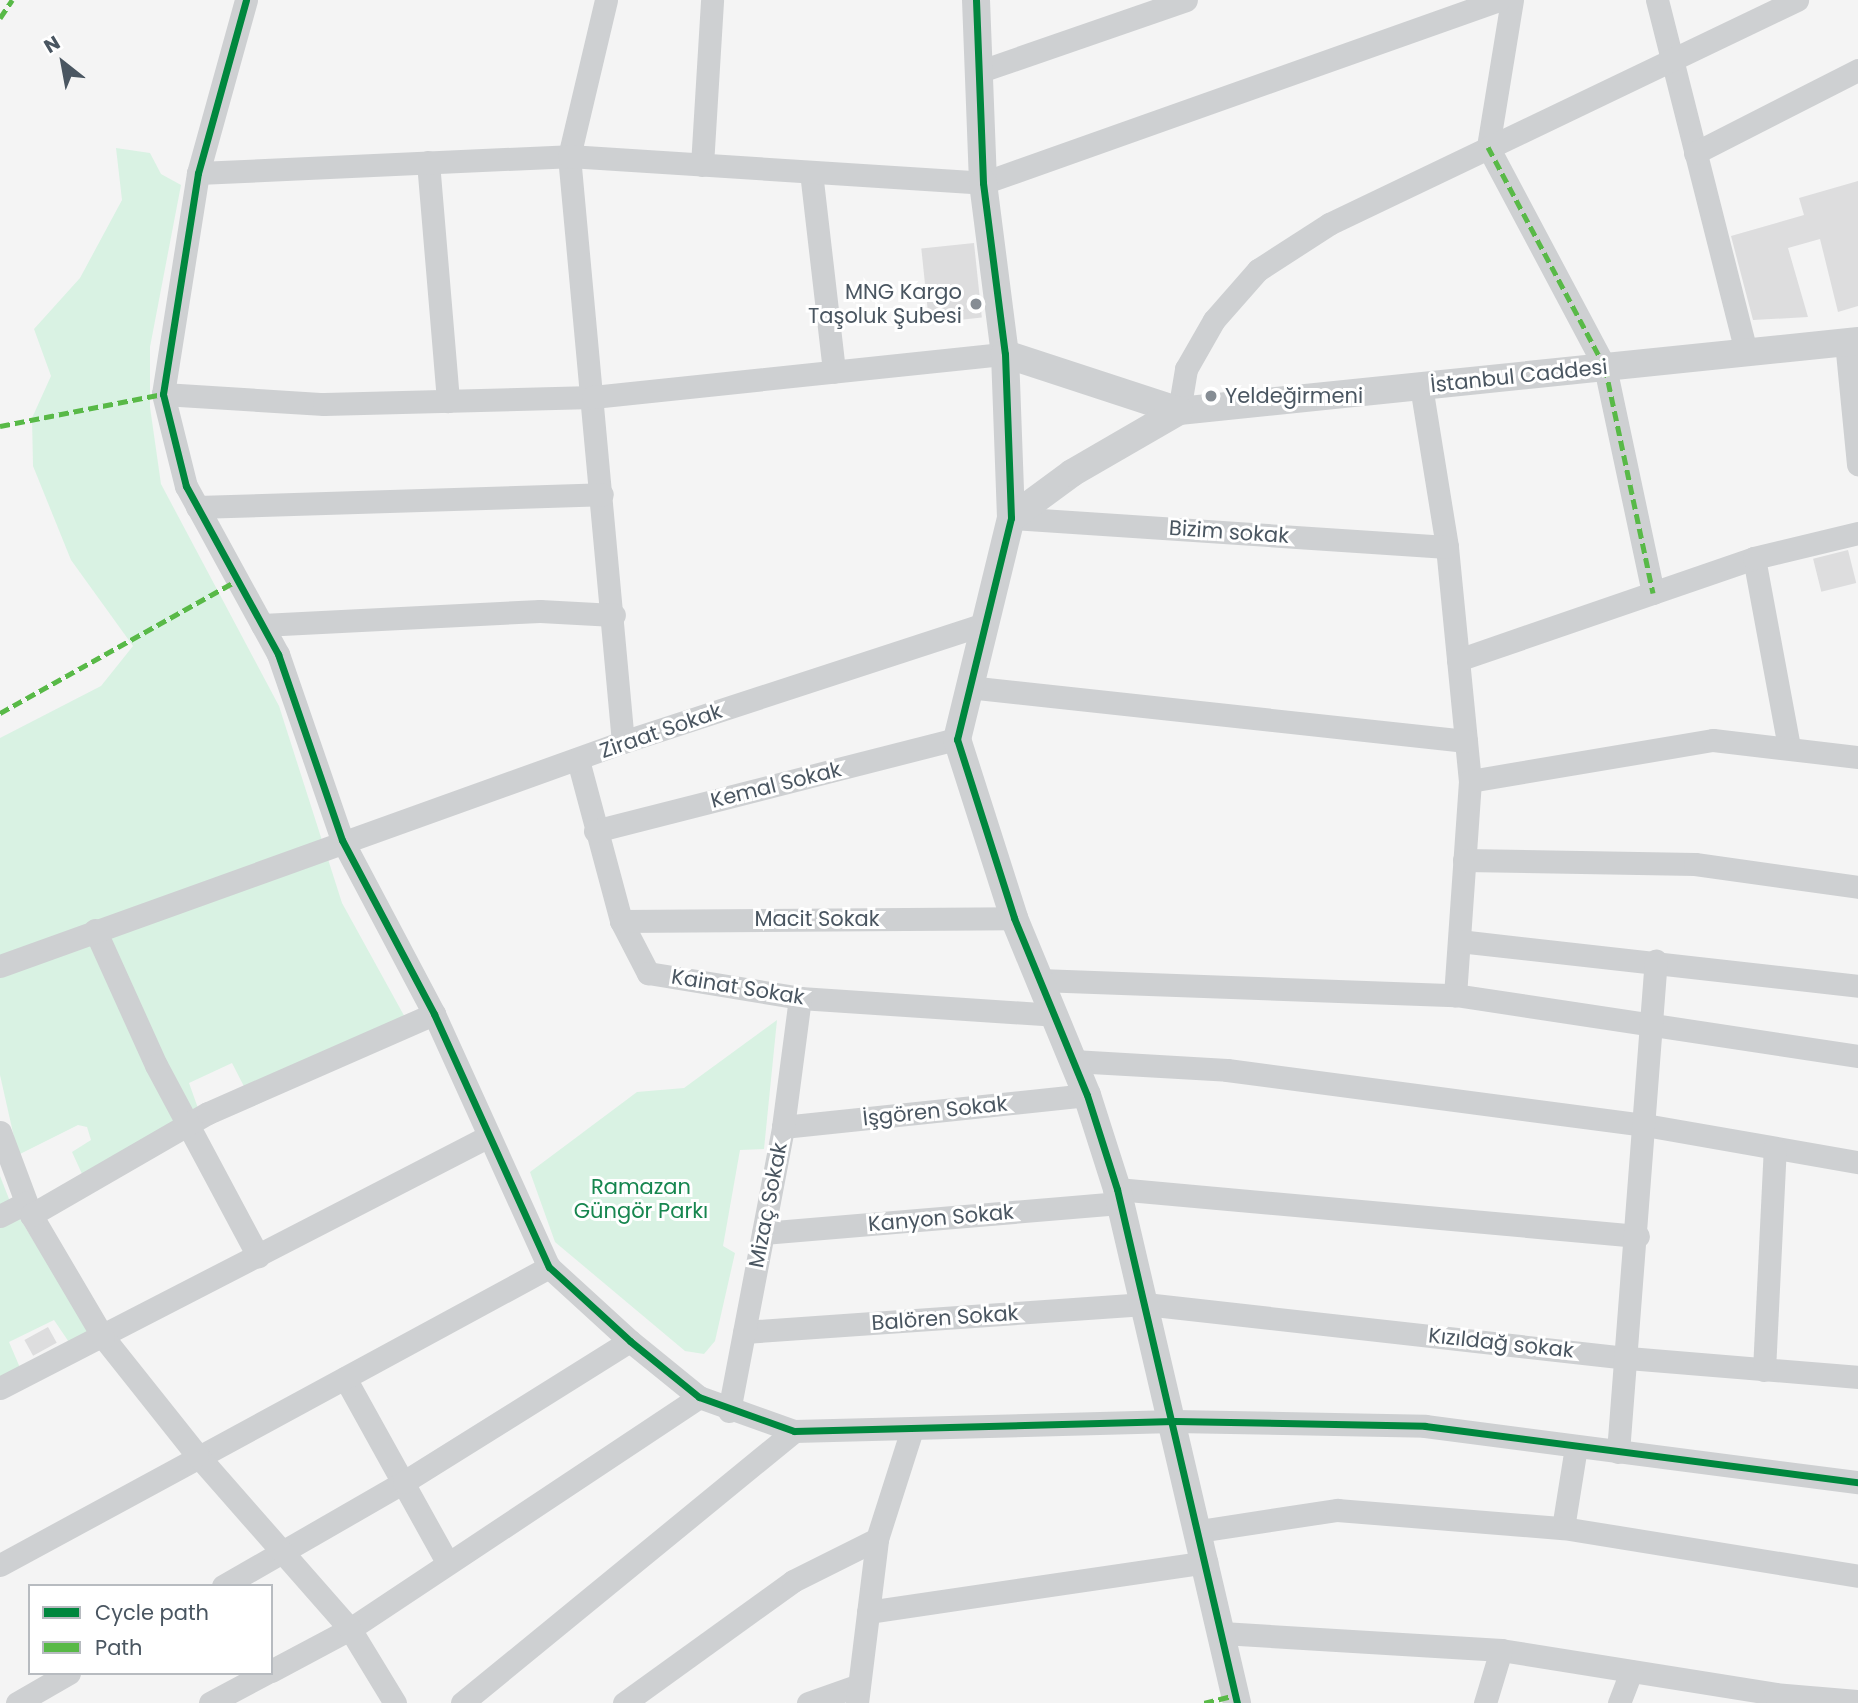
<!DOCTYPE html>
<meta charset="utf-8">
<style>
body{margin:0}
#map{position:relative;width:1858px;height:1703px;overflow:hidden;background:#f4f4f4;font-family:Poppins,sans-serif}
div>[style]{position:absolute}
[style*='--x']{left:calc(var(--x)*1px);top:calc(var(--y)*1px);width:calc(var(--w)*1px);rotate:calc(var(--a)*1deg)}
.green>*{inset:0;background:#d9f2e3}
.building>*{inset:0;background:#ddddde;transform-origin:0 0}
.minor>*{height:23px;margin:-11.5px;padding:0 11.5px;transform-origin:11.5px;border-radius:11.5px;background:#ced0d2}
.tertiary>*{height:28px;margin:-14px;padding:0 14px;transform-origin:14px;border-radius:14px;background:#ced0d2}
.quiet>*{height:5px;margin-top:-2.5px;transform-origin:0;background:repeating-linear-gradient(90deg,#58b947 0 10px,transparent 0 15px)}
.cycleway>*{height:7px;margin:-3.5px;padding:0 3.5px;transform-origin:3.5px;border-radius:3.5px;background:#00873e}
.dots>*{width:19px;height:19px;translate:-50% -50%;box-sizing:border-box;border:4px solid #fff;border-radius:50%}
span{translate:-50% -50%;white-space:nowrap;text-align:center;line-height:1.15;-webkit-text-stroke:6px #fff;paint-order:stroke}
.poi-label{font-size:21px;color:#4a5661}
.right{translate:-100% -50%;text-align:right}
.left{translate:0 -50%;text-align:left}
.street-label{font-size:21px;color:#4a5661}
.park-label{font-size:21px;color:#17864f}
.legend{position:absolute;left:28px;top:1584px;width:245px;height:91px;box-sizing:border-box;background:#fff;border:2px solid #b7bbc0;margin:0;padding:9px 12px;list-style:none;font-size:21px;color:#4a5661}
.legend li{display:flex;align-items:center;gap:14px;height:35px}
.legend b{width:35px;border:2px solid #b7bbc0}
.north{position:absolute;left:28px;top:28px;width:70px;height:70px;-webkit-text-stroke:5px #fff;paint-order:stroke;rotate:329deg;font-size:19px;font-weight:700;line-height:28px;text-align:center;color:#4a5661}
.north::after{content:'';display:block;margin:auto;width:24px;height:32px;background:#4a5661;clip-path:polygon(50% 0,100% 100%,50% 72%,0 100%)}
</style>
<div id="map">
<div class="green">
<div style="clip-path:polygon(116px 148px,150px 153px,161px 174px,181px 185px,150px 347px,150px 407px,161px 484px,279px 706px,342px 903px,407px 1021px,373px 1048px,254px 1106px,232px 1063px,189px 1083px,204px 1125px,88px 1187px,72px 1152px,91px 1140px,87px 1127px,78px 1125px,18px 1155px,0 1075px,0 738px,101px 686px,133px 646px,71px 560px,33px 466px,32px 418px,51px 376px,34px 329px,80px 278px,122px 200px)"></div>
<div style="clip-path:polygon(777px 1020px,764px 1149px,740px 1150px,723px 1246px,735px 1253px,715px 1341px,704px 1354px,685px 1351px,555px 1242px,530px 1172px,637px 1092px,684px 1088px)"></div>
<div style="clip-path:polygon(0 1176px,11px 1204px,99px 1347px,79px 1357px,54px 1320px,9px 1342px,27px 1384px,0 1399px)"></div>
</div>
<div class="building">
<div style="clip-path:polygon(1858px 181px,1858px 306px,1838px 312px,1820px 239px,1788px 248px,1808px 317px,1753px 320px,1731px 236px,1804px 215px,1799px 198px)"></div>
<div style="left:974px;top:243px;width:75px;height:53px;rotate:84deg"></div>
<div style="left:1848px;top:550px;width:34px;height:36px;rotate:76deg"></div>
<div style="left:48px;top:1327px;width:18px;height:27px;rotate:61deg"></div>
</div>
<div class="minor">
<div style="--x:246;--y:0;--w:180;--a:105.5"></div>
<div style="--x:198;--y:173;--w:224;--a:99"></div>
<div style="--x:163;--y:394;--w:95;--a:76"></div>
<div style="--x:186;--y:486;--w:192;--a:61.3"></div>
<div style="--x:278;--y:654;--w:197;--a:71"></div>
<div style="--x:342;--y:840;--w:197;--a:62.1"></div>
<div style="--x:434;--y:1014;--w:278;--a:65.6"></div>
<div style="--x:549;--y:1267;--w:110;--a:42.4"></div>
<div style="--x:630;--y:1341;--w:89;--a:39.1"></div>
<div style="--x:699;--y:1397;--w:101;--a:19.7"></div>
<div style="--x:794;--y:1431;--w:380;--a:-1.5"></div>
<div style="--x:1174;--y:1421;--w:251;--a:1.1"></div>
<div style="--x:1425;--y:1426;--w:437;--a:7.4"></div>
<div style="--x:606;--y:0;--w:160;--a:103.3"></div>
<div style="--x:569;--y:156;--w:588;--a:84.74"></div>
<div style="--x:1512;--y:0;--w:149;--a:99.3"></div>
<div style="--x:1488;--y:147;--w:249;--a:62"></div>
<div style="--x:1605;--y:367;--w:231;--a:78"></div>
<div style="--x:1657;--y:0;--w:363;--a:75.8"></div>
<div style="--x:978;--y:72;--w:220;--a:-19.1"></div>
<div style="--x:1695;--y:153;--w:183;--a:-27"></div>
<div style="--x:428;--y:162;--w:240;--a:85.2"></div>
<div style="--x:702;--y:165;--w:165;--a:-86.5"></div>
<div style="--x:811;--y:172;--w:201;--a:83.4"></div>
<div style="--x:198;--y:173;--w:371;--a:-2.6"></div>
<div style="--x:569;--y:156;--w:415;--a:3.7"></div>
<div style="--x:983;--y:183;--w:547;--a:-19.53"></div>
<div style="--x:1846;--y:342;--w:123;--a:84.4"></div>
<div style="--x:1421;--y:386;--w:163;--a:80.8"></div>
<div style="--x:1447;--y:547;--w:235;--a:84.4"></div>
<div style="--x:1470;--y:781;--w:215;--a:94"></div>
<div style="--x:163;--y:394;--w:161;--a:3.6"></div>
<div style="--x:324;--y:404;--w:269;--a:-1.5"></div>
<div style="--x:593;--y:397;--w:414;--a:-6"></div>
<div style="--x:1179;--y:411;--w:43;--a:-80.5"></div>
<div style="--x:1186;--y:369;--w:56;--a:-60.3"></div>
<div style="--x:1214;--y:320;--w:67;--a:-48.7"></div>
<div style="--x:1258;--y:270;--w:85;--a:-32.9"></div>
<div style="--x:1329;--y:224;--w:519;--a:-25.58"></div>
<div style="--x:197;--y:507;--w:405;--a:-1.8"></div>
<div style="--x:1011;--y:518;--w:437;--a:3.8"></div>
<div style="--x:1754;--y:558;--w:191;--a:79.5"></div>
<div style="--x:262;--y:625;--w:278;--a:-2.9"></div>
<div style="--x:540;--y:611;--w:74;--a:3.1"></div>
<div style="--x:1458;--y:660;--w:313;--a:-19"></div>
<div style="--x:1754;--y:558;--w:107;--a:-13.5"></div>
<div style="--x:968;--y:687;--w:501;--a:6.19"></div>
<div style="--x:578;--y:760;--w:167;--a:75"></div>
<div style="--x:621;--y:921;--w:59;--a:62.6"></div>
<div style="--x:648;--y:973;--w:154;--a:9.3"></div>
<div style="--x:800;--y:998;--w:255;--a:3.8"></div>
<div style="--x:1470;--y:781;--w:246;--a:-9.6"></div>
<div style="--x:1713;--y:740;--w:146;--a:6.7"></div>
<div style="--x:595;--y:831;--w:374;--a:-14.3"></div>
<div style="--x:1464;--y:860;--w:231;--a:1"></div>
<div style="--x:1695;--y:864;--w:165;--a:8"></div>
<div style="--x:621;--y:921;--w:393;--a:-0.4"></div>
<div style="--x:95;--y:930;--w:148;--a:65.7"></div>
<div style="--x:156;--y:1065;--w:217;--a:61.9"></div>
<div style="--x:1459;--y:941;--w:402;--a:6.4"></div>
<div style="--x:0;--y:966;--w:662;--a:-19.78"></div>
<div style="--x:623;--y:742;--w:378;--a:-18.1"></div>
<div style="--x:1039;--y:980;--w:416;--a:2.1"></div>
<div style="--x:1455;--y:995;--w:408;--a:8.6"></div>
<div style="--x:1073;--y:1061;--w:154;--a:3.3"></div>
<div style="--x:1227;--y:1070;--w:422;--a:7.5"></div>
<div style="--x:1645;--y:1125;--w:216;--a:9.9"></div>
<div style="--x:783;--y:1127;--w:306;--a:-6"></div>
<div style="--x:0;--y:1132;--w:89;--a:69.5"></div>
<div style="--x:1117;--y:1189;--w:523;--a:5.15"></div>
<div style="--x:0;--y:1216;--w:29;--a:-27"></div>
<div style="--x:763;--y:1233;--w:358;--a:-4.8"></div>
<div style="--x:744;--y:1332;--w:402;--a:-4"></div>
<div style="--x:1145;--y:1304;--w:486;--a:6.4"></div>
<div style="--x:1628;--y:1358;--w:231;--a:4.7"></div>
<div style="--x:1764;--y:1370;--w:222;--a:-87.2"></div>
<div style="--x:345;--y:1378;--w:210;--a:61"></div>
<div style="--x:0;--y:1388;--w:550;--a:-27.26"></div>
<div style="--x:729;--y:1411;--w:289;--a:-79.2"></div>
<div style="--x:783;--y:1127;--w:130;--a:-82.5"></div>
<div style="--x:1618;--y:1452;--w:493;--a:-85.6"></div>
<div style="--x:1563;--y:1528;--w:82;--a:-80.9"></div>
<div style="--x:1199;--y:1531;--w:140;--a:-8.7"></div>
<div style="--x:1337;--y:1510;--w:227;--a:4.6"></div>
<div style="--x:1563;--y:1528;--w:299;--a:9.2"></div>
<div style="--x:0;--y:1565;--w:625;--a:-28.49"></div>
<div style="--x:223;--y:1586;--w:209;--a:-29.9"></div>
<div style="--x:404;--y:1482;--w:266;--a:-32"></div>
<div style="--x:868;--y:1612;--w:342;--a:-8.4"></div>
<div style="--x:1222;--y:1633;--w:280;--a:3.5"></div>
<div style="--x:1501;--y:1650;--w:278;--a:9.1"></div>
<div style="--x:1775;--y:1694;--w:83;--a:4.8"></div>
<div style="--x:271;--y:1671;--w:89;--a:-28"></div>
<div style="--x:350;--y:1629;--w:419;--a:-33.6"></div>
<div style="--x:17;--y:1703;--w:60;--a:-30"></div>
<div style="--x:210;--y:1703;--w:64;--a:-28.2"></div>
<div style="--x:395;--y:1703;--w:87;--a:-121.3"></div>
<div style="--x:350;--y:1629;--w:232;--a:-131.3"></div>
<div style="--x:197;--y:1455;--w:151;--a:-128.5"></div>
<div style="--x:103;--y:1337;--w:142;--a:-120.5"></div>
<div style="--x:31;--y:1215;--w:204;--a:-30"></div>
<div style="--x:208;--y:1113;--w:247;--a:-23.7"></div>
<div style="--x:462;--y:1703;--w:429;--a:-39.3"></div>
<div style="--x:624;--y:1703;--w:208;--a:-35.8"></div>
<div style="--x:793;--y:1581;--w:94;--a:-26.6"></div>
<div style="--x:877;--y:1539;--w:115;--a:-72.3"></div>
<div style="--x:808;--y:1703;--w:54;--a:-19.4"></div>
<div style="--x:857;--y:1703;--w:165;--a:-83"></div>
<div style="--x:1485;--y:1703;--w:55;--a:-73.2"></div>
<div style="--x:1619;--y:1703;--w:34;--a:-69"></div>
</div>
<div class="tertiary">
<div style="--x:976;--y:0;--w:183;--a:87.8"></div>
<div style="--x:983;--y:183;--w:172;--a:82.7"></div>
<div style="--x:1005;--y:354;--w:164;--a:87.9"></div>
<div style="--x:1011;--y:518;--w:228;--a:103.7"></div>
<div style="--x:957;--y:739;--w:188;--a:72.3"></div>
<div style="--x:1014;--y:918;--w:191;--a:67.6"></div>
<div style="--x:1087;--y:1095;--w:99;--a:72.3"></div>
<div style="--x:1117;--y:1189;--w:528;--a:76.86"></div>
<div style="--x:1005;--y:354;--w:183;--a:18.1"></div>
<div style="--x:1179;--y:411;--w:683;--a:-5.89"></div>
<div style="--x:1011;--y:518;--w:76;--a:-36.4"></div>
<div style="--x:1072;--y:473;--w:124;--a:-30.1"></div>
</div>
<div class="quiet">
<div style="--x:0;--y:18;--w:22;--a:-56"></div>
<div style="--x:1488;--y:147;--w:249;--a:62"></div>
<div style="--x:1605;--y:367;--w:231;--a:78"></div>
<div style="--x:0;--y:426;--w:166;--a:-11.1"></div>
<div style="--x:0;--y:713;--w:270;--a:-29.2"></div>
<div style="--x:1204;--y:1703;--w:32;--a:-14"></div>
</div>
<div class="cycleway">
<div style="--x:246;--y:0;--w:180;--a:105.5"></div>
<div style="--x:198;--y:173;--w:224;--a:99"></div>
<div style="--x:163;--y:394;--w:95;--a:76"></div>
<div style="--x:186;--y:486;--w:192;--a:61.3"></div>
<div style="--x:278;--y:654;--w:197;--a:71"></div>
<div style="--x:342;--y:840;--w:197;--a:62.1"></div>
<div style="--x:434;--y:1014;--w:278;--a:65.6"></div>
<div style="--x:549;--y:1267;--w:110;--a:42.4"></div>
<div style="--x:630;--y:1341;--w:89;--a:39.1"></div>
<div style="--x:699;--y:1397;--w:101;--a:19.7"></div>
<div style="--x:794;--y:1431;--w:380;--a:-1.5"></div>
<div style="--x:1174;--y:1421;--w:251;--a:1.1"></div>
<div style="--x:1425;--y:1426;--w:437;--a:7.4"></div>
<div style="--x:976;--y:0;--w:183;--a:87.8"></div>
<div style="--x:983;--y:183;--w:172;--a:82.7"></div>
<div style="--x:1005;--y:354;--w:164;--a:87.9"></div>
<div style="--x:1011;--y:518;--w:228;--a:103.7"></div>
<div style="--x:957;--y:739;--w:188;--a:72.3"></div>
<div style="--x:1014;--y:918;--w:191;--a:67.6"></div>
<div style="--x:1087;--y:1095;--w:99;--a:72.3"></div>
<div style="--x:1117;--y:1189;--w:528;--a:76.86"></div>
</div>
<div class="dots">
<div style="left:976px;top:304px;background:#868d94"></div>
<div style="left:1211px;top:396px;background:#868d94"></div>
</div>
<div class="poi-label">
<span class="right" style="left:962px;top:304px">MNG Kargo<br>Taşoluk Şubesi</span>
<span class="left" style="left:1225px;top:396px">Yeldeğirmeni</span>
</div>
<div class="street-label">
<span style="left:1519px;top:376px;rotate:-6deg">İstanbul Caddesi</span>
<span style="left:1229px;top:532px;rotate:4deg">Bizim sokak</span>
<span style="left:661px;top:731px;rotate:-19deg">Ziraat Sokak</span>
<span style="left:776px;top:785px;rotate:-14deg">Kemal Sokak</span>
<span style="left:817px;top:919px">Macit Sokak</span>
<span style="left:738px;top:987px;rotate:9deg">Kainat Sokak</span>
<span style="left:935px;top:1111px;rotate:-6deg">İşgören Sokak</span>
<span style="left:768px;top:1205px;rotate:-79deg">Mizaç Sokak</span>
<span style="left:941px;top:1218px;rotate:-5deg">Kanyon Sokak</span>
<span style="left:945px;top:1318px;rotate:-4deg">Balören Sokak</span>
<span style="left:1501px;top:1343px;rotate:6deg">Kızıldağ sokak</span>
</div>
<div class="park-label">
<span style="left:641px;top:1199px">Ramazan<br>Güngör Parkı</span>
</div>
<ul class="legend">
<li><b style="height:9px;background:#00873e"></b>Cycle path</li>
<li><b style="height:9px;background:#58b947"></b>Path</li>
</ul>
<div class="north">N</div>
</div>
